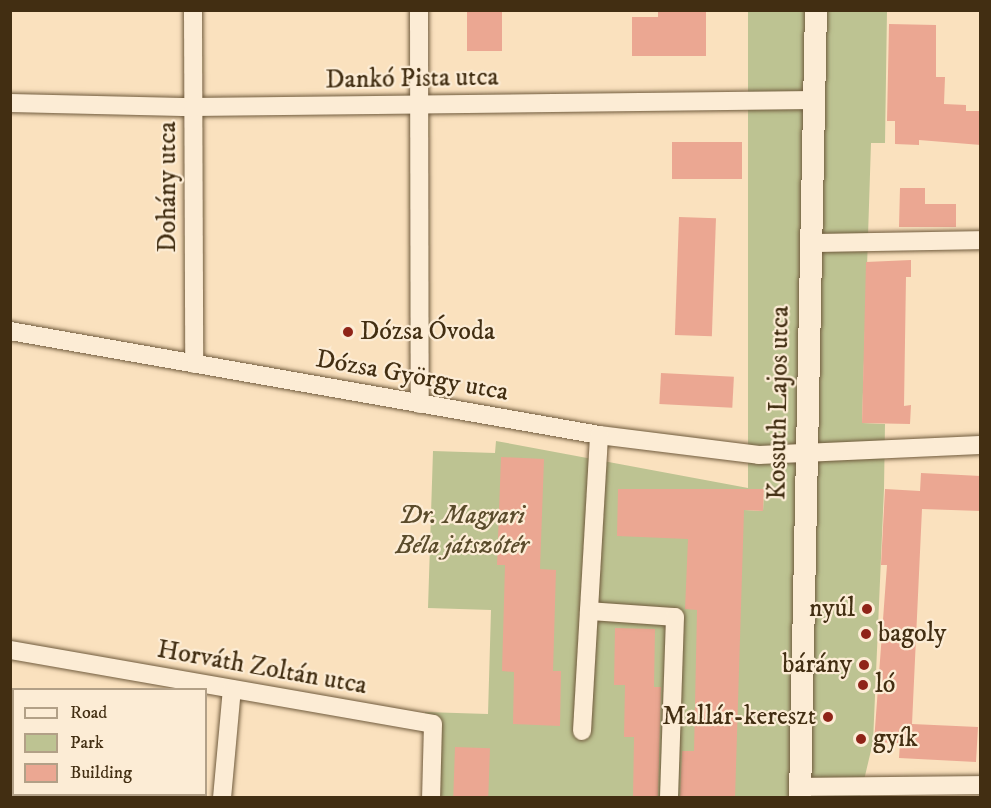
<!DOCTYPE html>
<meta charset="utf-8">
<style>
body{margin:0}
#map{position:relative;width:991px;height:808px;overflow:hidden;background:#fae1be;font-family:"IM FELL DW Pica",serif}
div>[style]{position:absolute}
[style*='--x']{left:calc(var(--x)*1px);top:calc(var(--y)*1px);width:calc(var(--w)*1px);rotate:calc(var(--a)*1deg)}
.green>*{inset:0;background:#bdc392}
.building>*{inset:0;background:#eba792;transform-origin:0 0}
.roads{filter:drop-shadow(0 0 2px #705b3d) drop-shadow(0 0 2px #705b3d)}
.minor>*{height:18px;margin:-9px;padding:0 9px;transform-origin:9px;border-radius:9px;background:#fcecd5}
.tertiary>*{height:22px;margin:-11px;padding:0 11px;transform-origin:11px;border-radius:11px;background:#fcecd5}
.dots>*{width:16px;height:16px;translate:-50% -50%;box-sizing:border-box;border:3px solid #fcecd5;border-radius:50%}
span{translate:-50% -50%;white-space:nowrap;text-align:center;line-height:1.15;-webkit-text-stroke:4.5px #fcecd5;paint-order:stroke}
.street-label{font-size:26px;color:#422e12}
.poi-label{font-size:26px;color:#422e12}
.left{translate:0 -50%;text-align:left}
.right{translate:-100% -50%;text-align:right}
.park-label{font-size:26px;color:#5b4c2c;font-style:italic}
.frame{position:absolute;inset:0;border:12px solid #422e12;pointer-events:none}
.legend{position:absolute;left:12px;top:688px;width:195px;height:108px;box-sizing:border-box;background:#fcecd5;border:2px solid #b2a087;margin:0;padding:8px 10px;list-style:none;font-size:18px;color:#422e12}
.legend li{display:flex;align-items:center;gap:12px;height:30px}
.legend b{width:30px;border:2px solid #b2a087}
</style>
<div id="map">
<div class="green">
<div style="clip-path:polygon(evenodd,748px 11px,887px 11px,885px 143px,871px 143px,862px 423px,885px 424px,884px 489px,873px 742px,860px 797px,425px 798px,425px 712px,488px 714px,491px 610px,428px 608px,433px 451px,495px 453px,496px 441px,748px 488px,748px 11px,748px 489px,764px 489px,763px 511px,744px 510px,748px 489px)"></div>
</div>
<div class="building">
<div style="left:467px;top:10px;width:35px;height:41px"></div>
<div style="clip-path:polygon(658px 10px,706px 10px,706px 56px,632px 56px,632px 17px,658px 17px)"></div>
<div style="clip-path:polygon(889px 24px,936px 25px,936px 77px,945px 77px,944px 104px,966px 105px,966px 111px,981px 111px,981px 145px,919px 140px,919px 145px,895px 144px,895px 121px,887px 121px)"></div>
<div style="left:672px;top:142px;width:70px;height:37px"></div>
<div style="clip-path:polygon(900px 188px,925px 188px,925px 204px,956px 204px,956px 227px,899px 227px)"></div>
<div style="left:679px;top:217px;width:37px;height:118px;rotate:2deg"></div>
<div style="clip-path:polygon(911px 260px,911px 277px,906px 277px,904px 406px,911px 405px,910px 424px,862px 423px,866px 262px)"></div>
<div style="left:661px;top:373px;width:73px;height:31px;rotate:3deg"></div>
<div style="clip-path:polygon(501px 457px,544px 459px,540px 569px,556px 570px,553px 671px,561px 671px,560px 726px,513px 724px,514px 672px,502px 671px,505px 565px,497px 565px)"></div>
<div style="clip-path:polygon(921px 473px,981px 476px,981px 511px,922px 509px,912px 724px,978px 727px,976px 762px,899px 758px,900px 743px,874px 742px,887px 565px,881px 565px,885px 489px,920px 491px)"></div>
<div style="clip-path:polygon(618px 489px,764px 489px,763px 511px,744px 510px,735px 798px,680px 798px,682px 751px,694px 751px,697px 610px,685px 609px,688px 539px,617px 536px)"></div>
<div style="clip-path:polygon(615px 628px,655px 629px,654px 687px,661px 687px,658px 798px,633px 798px,634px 737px,624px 737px,625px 685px,614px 685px)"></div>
<div style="left:455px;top:747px;width:35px;height:51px;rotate:2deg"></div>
</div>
<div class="roads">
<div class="minor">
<div style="--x:193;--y:10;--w:354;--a:89.8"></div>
<div style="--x:419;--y:10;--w:394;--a:89.9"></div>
<div style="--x:10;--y:103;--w:183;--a:1.3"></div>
<div style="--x:193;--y:107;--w:621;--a:-0.65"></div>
<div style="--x:811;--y:243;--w:169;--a:-1"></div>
<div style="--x:10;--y:331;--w:598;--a:10.01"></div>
<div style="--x:599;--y:435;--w:161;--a:7.1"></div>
<div style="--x:759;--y:455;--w:221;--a:-2.6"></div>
<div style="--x:589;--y:611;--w:86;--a:4"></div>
<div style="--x:675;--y:617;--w:181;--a:91.9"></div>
<div style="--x:10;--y:650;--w:429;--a:9.9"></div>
<div style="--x:433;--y:724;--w:74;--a:91.5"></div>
<div style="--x:582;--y:731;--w:296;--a:-86.7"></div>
<div style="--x:800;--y:787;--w:180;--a:-0.6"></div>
<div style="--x:222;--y:798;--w:109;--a:-84.8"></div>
</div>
<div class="tertiary">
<div style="--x:800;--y:798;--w:788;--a:-88.84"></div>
</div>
</div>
<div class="dots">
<div style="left:348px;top:332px;background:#8f2418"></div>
<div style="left:867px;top:609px;background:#8f2418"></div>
<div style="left:866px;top:634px;background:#8f2418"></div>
<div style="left:864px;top:665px;background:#8f2418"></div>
<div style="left:863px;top:685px;background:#8f2418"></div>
<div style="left:828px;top:717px;background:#8f2418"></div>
<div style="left:861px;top:739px;background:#8f2418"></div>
</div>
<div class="street-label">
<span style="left:412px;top:79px;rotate:-1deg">Dankó Pista utca</span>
<span style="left:168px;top:187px;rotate:-90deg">Dohány utca</span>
<span style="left:412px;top:376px;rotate:10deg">Dózsa György utca</span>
<span style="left:779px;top:403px;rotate:-89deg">Kossuth Lajos utca</span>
<span style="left:262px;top:668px;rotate:10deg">Horváth Zoltán utca</span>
</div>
<div class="poi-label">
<span class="left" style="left:360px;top:332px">Dózsa Óvoda</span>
<span class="right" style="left:855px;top:609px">nyúl</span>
<span class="left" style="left:878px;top:634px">bagoly</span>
<span class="right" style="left:852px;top:665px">bárány</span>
<span class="left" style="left:875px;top:685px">ló</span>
<span class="right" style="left:816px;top:717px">Mallár-kereszt</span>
<span class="left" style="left:873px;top:739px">gyík</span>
</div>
<div class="park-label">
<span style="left:462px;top:531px">Dr. Magyari<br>Béla játszótér</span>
</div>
<div class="frame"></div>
<ul class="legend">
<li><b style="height:8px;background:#fcecd5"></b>Road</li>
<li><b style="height:16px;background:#bdc392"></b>Park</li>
<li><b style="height:16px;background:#eba792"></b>Building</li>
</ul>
</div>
